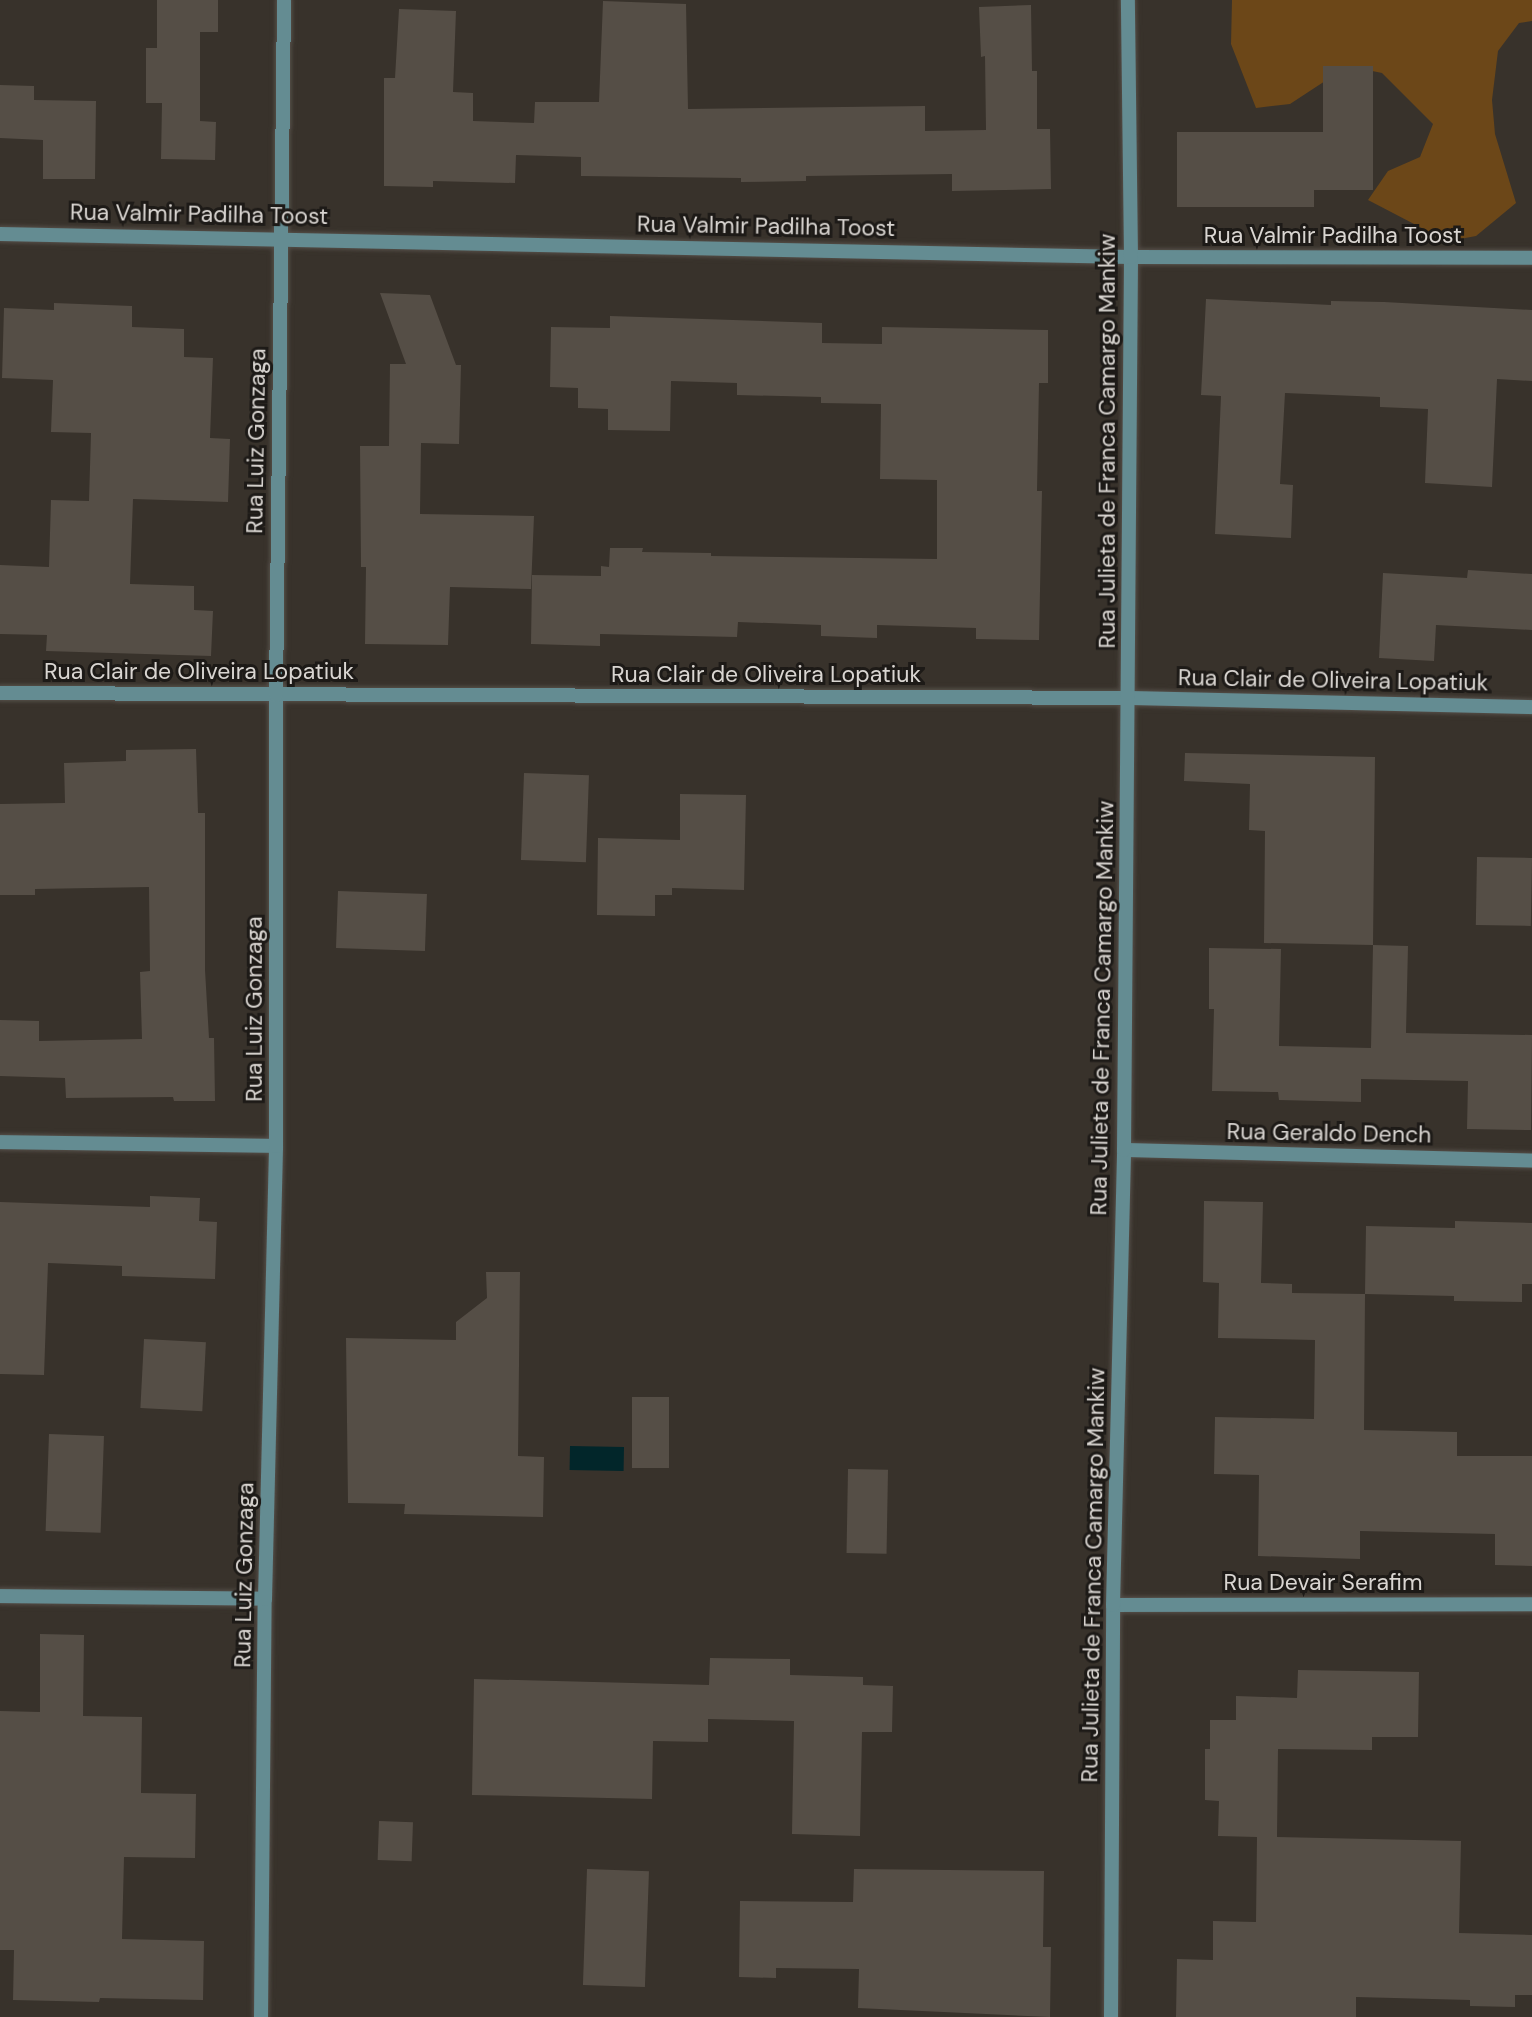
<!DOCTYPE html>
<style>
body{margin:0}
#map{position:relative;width:1532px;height:2017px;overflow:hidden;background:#38322b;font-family:"DM Sans",sans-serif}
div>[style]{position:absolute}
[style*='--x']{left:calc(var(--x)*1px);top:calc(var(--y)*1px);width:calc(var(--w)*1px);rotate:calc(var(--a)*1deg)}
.green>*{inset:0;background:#6c4718}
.water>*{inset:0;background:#02262a;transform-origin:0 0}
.building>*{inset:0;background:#554e46;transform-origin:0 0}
.roads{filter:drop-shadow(0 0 2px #554f49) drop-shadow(0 0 2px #554f49)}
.minor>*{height:14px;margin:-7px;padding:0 7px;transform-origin:7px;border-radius:7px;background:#648c92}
span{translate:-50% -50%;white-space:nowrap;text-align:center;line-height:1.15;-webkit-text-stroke:6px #1d1a17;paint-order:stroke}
.street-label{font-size:23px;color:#d9d5d1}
</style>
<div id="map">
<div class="green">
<div style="clip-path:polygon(1232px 0,1532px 0,1532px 21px,1519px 23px,1498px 51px,1492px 100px,1495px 134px,1516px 203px,1476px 236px,1460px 239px,1439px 237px,1368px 200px,1388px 171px,1420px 157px,1433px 124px,1382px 73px,1348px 66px,1290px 104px,1256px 108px,1231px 44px)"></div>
</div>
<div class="water">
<div style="left:570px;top:1446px;width:54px;height:24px;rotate:1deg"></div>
</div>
<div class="building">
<div style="clip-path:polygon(157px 0,218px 0,218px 32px,200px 32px,200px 121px,216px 122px,215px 160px,161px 159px,162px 103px,146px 103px,146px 48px,157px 48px)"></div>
<div style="clip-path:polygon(603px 1px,686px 4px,688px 109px,925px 106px,925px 131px,986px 130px,985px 56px,981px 57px,979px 7px,1031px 5px,1032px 71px,1037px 71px,1037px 129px,1050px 129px,1051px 189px,952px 191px,952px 174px,806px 176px,806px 181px,741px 182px,741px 178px,581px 176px,581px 157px,516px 155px,515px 183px,433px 181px,433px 187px,384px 186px,384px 78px,395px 78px,399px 9px,456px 11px,453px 92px,473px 93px,473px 121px,534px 123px,535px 102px,599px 102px)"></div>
<div style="clip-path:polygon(1323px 66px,1373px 66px,1373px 190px,1314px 190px,1314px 207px,1177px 207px,1177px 132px,1323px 132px)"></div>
<div style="clip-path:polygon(0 85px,34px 86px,34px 100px,96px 101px,95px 179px,43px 179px,43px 140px,0 138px)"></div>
<div style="clip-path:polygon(380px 293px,430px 295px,456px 365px,461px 365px,459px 444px,421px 443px,420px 514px,534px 516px,531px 589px,450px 587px,448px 645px,365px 644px,366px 567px,361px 567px,360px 446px,389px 446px,390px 364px,406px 364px)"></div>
<div style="clip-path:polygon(1206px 299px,1331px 305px,1331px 301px,1384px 302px,1532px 310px,1532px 381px,1497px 379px,1492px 487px,1425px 483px,1428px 409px,1380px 407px,1380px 397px,1285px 393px,1280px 484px,1293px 485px,1291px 538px,1215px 534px,1221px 396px,1201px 395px)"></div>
<div style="clip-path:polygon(54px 303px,132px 306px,132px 327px,184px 329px,184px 357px,213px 358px,210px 438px,230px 439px,228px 502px,133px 499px,130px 584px,194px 586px,194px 610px,213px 611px,211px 656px,46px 651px,47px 635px,0 634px,0 565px,49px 567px,51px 500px,89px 501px,91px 433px,51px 432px,53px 380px,2px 378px,4px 308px,54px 310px)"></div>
<div style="clip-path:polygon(610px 316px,822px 323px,822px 343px,882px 344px,882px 327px,1048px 330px,1048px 383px,1039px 383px,1037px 491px,1042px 491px,1039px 640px,976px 639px,976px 628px,877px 625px,877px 638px,821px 636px,821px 625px,738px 622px,737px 637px,600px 634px,600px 646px,531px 644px,532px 575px,601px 576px,601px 566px,609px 567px,610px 548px,643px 548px,642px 552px,711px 553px,711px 556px,937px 559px,937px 480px,880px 479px,881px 404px,821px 403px,821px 397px,737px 395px,737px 383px,671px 381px,670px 431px,608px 430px,608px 409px,578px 408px,578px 388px,550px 387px,551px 327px,610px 328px)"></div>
<div style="clip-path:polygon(1468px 570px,1532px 574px,1532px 630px,1436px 625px,1434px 661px,1379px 658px,1383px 573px,1467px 578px)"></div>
<div style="clip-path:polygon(196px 749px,198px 813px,205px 813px,205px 970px,209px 1038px,214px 1038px,215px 1101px,174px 1101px,173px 1097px,66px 1098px,65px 1078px,0 1076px,0 1020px,39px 1021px,39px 1041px,142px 1039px,140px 972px,150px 971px,149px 887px,35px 889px,35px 895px,0 895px,0 804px,65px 803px,64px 763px,126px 761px,126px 750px)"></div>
<div style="clip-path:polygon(1185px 753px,1375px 757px,1373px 945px,1264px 943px,1265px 831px,1249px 830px,1250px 784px,1184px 781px)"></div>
<div style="left:524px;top:773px;width:65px;height:87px;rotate:2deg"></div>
<div style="clip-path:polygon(680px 794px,746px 795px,744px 890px,672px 888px,672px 895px,655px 895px,655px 916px,597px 915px,598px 838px,680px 840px)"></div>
<div style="left:1477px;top:857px;width:55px;height:68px;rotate:1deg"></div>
<div style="left:338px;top:891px;width:89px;height:57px;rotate:2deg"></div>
<div style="clip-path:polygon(1373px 945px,1408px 946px,1406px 1033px,1532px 1035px,1531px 1130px,1467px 1129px,1468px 1081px,1361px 1079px,1361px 1102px,1279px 1100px,1278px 1092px,1212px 1091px,1214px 1009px,1209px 1009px,1209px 948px,1281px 949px,1279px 1046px,1371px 1048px)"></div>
<div style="clip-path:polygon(150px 1196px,200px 1198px,199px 1221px,217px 1222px,215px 1279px,122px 1276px,122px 1266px,48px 1263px,44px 1375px,0 1374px,0 1202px,150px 1207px)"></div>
<div style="clip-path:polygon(1204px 1201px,1263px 1202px,1261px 1283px,1292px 1284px,1292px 1293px,1365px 1294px,1364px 1430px,1457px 1432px,1457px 1456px,1532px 1456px,1532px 1566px,1495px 1565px,1495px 1534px,1360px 1531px,1360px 1559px,1258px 1556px,1259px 1475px,1214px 1474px,1215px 1417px,1314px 1419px,1315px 1340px,1218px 1338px,1219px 1283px,1203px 1282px)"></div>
<div style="clip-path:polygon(1455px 1221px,1532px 1223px,1532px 1284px,1522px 1284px,1522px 1302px,1454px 1301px,1454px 1296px,1365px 1294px,1366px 1226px,1455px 1228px)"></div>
<div style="clip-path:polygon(486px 1272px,520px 1272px,518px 1456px,544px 1457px,543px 1517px,404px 1514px,405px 1504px,348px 1503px,346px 1338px,456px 1340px,456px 1322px,487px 1298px)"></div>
<div style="left:144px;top:1339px;width:62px;height:69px;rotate:3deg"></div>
<div style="left:632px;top:1397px;width:37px;height:71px"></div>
<div style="left:49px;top:1434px;width:55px;height:97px;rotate:2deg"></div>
<div style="left:848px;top:1469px;width:40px;height:84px;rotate:1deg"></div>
<div style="clip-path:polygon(40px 1634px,84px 1635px,83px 1716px,142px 1717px,141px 1793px,196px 1794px,195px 1858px,124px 1857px,122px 1939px,204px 1941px,203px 2000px,100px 1998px,99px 2002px,13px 2000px,14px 1950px,0 1950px,0 1711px,40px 1712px)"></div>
<div style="clip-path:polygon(710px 1658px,790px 1659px,790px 1675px,863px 1677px,863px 1685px,893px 1686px,892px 1732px,862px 1732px,860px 1836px,792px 1834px,794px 1721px,708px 1719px,708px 1742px,653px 1741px,652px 1799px,472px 1795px,474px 1679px,709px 1685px)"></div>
<div style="clip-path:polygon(1298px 1670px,1419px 1672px,1418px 1737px,1372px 1737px,1372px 1750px,1278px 1749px,1277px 1837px,1461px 1841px,1459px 1933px,1532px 1935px,1532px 1995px,1515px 1995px,1515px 2007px,1470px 2006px,1470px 2000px,1356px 1997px,1356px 2017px,1176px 2017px,1177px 1959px,1213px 1960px,1213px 1921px,1256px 1922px,1257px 1837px,1218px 1836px,1219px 1801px,1205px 1800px,1205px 1749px,1210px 1749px,1210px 1720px,1236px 1720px,1236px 1696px,1297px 1698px)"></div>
<div style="left:379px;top:1821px;width:34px;height:39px;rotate:2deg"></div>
<div style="left:587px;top:1869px;width:62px;height:116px;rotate:2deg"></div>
<div style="clip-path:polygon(854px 1869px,1044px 1871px,1043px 1947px,1051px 1947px,1050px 2017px,858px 2008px,859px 1969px,776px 1968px,776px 1978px,739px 1977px,740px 1901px,853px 1902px)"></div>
</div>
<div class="roads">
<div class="minor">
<div style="--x:0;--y:234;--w:1131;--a:1.17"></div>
<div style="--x:1131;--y:257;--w:401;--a:0.1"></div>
<div style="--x:0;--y:693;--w:1127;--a:0.25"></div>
<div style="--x:1127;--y:698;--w:405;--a:1.3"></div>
<div style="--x:0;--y:1142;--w:276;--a:0.8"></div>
<div style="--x:1124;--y:1150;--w:408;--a:1.5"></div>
<div style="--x:0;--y:1596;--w:265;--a:0.6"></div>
<div style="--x:1113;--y:1605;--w:419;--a:-0.1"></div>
<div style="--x:261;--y:2017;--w:418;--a:-89.5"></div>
<div style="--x:265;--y:1599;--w:453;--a:-88.6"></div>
<div style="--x:276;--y:1146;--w:451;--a:-90"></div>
<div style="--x:276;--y:695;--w:695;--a:-89.34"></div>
<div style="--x:1111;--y:2017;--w:412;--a:-89.7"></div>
<div style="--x:1113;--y:1605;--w:455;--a:-88.6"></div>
<div style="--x:1124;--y:1150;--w:893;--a:-89.55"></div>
<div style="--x:1131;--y:257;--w:257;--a:-90.7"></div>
</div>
</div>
<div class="street-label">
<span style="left:199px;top:214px;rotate:1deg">Rua Valmir Padilha Toost</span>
<span style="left:766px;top:226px;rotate:1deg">Rua Valmir Padilha Toost</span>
<span style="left:1333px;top:235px">Rua Valmir Padilha Toost</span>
<span style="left:256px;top:441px;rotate:-89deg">Rua Luiz Gonzaga</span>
<span style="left:1107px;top:441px;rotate:-90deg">Rua Julieta de Franca Camargo Mankiw</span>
<span style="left:199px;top:671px">Rua Clair de Oliveira Lopatiuk</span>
<span style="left:766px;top:674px">Rua Clair de Oliveira Lopatiuk</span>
<span style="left:1333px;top:680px;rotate:1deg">Rua Clair de Oliveira Lopatiuk</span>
<span style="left:1102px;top:1008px;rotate:-89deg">Rua Julieta de Franca Camargo Mankiw</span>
<span style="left:254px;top:1009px;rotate:-90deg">Rua Luiz Gonzaga</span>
<span style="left:1329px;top:1133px;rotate:1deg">Rua Geraldo Dench</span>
<span style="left:244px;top:1575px;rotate:-89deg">Rua Luiz Gonzaga</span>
<span style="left:1093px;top:1575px;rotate:-89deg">Rua Julieta de Franca Camargo Mankiw</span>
<span style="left:1323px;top:1582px">Rua Devair Serafim</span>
</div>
</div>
